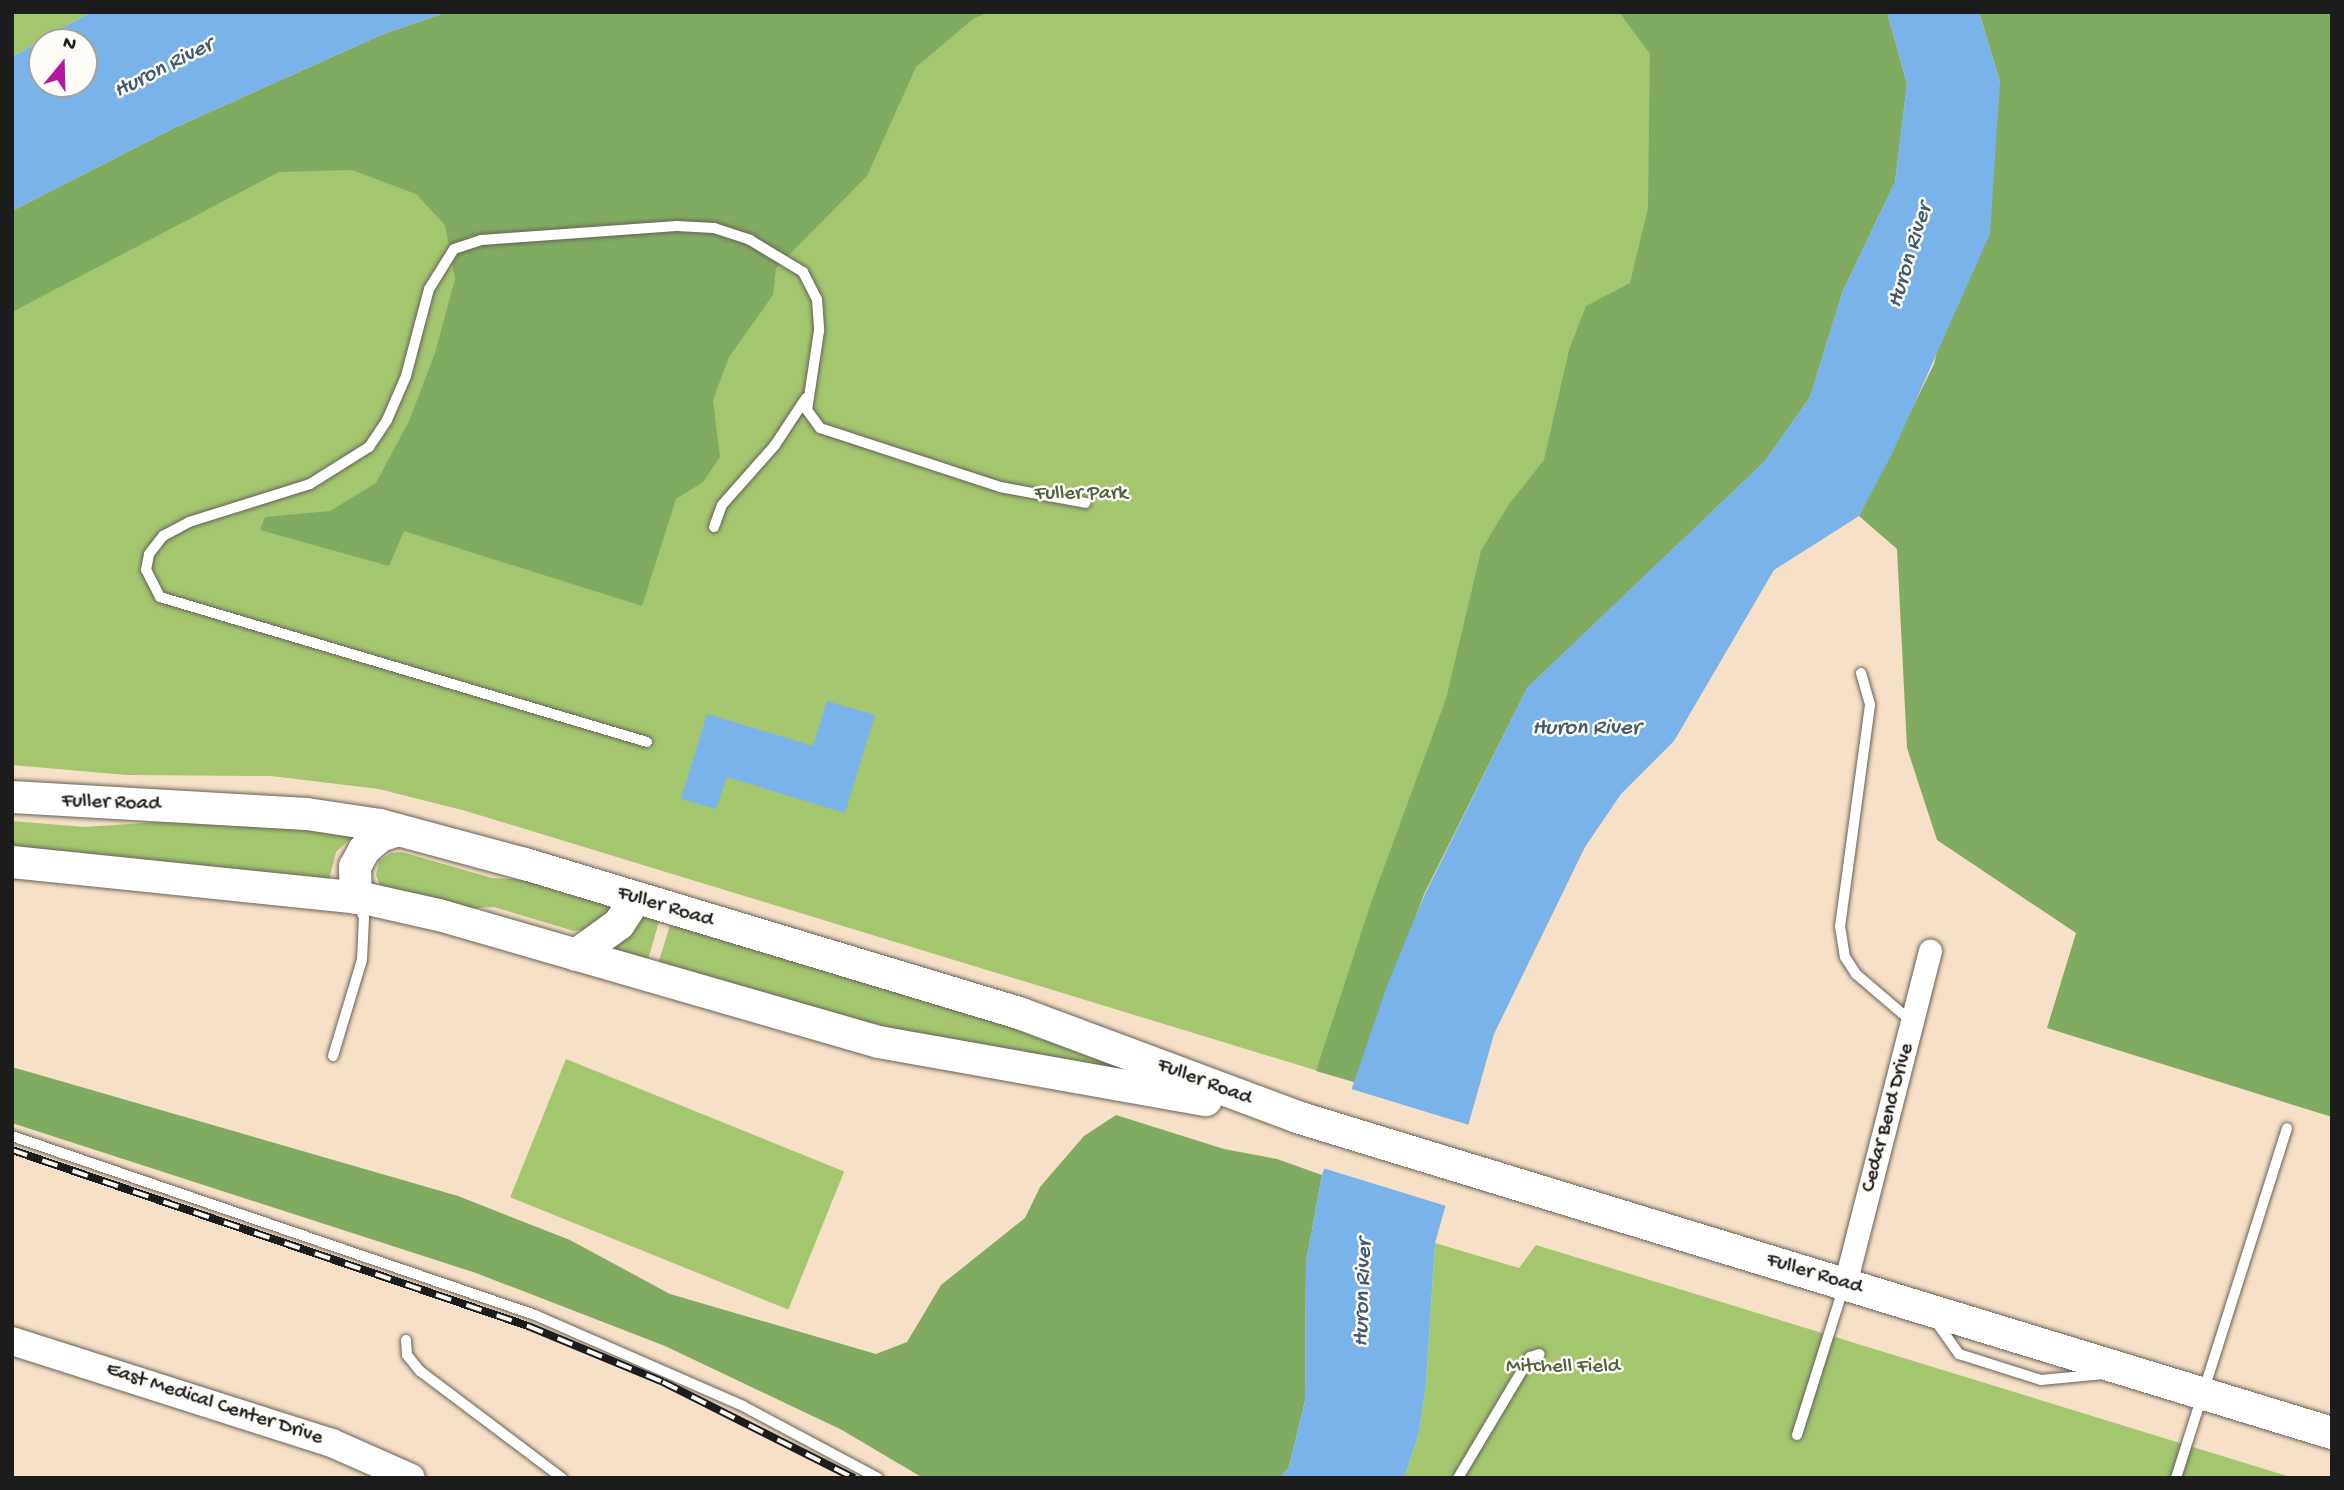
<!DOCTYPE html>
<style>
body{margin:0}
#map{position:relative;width:2344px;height:1490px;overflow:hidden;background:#f6e0c7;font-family:"Gochi Hand",sans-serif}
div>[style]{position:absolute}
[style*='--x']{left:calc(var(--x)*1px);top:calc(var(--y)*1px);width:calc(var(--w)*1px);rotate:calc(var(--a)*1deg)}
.green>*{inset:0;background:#a3c66f;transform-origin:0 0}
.forest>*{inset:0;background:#82ab62}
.water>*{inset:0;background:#79b3ea}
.pier>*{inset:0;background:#f6e0c7;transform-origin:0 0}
.roads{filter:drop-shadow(0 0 2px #686158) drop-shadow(0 0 2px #686158)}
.service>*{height:10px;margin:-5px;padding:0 5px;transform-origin:5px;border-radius:5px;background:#fff}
.minor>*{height:23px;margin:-11.5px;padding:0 11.5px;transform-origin:11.5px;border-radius:11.5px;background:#fff}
.tertiary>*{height:28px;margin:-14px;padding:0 14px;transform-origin:14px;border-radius:14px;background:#fff}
.secondary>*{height:32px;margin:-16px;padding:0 16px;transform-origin:16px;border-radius:16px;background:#fff}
.rail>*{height:8px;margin-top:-4px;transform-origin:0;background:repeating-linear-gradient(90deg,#fdfcf7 0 16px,#1c1c1c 0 32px);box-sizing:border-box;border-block:2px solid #1c1c1c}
span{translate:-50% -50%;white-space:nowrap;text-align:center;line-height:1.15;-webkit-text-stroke:5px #fdfcf7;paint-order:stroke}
.park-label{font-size:21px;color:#52603d}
.street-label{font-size:21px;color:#1c1c1c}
.water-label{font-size:23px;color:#41586e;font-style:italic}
.frame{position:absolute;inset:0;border:14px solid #1c1c1c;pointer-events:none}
.north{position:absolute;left:28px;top:28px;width:70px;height:70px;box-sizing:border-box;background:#fdfcf7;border:2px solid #a3a29f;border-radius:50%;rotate:19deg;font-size:19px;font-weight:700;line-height:28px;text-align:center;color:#1c1c1c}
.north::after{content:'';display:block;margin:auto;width:24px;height:32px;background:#b5179e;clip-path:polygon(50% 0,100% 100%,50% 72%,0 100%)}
</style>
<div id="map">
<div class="green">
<div style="clip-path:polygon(18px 12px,91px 12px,12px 57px,12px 16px)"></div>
<div style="clip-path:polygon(447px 12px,1887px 12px,1842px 293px,1810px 397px,1764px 462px,1527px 688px,1424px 894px,1354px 1082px,466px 811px,379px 789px,271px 776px,127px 775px,12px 765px,12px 211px)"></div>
<div style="clip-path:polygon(12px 821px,85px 827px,173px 821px,275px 823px,352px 837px,336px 852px,329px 880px,12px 852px)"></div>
<div style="clip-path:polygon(402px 852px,492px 878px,532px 880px,611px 904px,612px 910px,589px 929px,574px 931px,494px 907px,463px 909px,381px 887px,376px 875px,379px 861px,391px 853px)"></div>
<div style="clip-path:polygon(643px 914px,660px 918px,647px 963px,613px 950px)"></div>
<div style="clip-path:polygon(671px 922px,1215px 1089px,910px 1036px,658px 964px)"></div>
<div style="left:566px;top:1059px;width:300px;height:149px;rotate:22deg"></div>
<div style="clip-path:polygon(1435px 1243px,1519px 1268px,1536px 1245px,2294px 1478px,1404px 1478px,1419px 1433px,1426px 1384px)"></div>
</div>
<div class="forest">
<div style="clip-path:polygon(447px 12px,989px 12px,973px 19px,916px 67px,867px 176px,776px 268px,773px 295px,729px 357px,713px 400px,720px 457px,703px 482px,676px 499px,642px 606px,404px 531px,389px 566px,260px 530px,265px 517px,330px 511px,376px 483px,409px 421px,435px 353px,455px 279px,445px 225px,416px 194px,352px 170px,279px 172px,12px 312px,12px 211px,174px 128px,381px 35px)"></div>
<div style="clip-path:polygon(1619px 12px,1887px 12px,1907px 84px,1895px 182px,1842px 293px,1810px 397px,1764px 462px,1527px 688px,1424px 894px,1354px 1082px,1316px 1071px,1372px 900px,1446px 699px,1481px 551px,1509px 504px,1544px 460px,1569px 350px,1586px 306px,1630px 283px,1648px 208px,1650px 54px)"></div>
<div style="clip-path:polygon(1979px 12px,2332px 12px,2332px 1117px,2047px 1028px,2076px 933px,1937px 840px,1907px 748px,1897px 549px,1859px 516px,1934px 364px,2000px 82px)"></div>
<div style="clip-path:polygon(12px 1067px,458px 1196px,570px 1240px,670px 1294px,876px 1354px,907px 1342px,941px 1285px,1025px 1218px,1040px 1187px,1084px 1136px,1116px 1115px,1224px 1149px,1277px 1159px,1322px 1175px,1306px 1263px,1305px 1401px,1289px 1467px,1280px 1478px,923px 1478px,842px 1430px,665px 1346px,476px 1273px,12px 1123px)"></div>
</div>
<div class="water">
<div style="clip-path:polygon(evenodd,91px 12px,447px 12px,381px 35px,174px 128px,12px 211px,12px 57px,91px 12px,42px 42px,84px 42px,84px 84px,42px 84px,42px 42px)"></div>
<div style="clip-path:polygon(1887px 12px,1979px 12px,2000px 82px,1990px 234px,1892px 454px,1859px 516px,1774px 570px,1674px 741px,1621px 794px,1585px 847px,1494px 1034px,1435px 1243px,1426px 1384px,1419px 1433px,1404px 1478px,1280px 1478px,1289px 1467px,1305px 1401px,1306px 1263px,1322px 1175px,1388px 983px,1425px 894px,1527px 688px,1764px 462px,1810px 397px,1842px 293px,1895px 182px,1907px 84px)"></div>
<div style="clip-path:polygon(827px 701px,875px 715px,845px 813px,727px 777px,716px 809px,681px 799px,707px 714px,813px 746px)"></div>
</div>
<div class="pier">
<div style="left:1348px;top:1088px;width:131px;height:84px;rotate:17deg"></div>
</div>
<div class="roads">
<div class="service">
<div style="--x:714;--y:527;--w:23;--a:-70"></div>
<div style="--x:722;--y:505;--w:80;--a:-48.5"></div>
<div style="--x:775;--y:445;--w:56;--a:-56.6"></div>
<div style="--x:1861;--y:673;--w:33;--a:74"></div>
<div style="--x:1870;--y:705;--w:223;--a:97.7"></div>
<div style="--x:1840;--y:926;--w:31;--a:81"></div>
<div style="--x:1845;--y:957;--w:20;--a:57"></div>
<div style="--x:1856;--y:974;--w:72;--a:40.5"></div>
<div style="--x:647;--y:742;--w:508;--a:-163.42"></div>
<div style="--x:160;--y:597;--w:30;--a:-117"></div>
<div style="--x:146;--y:570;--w:16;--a:-79"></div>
<div style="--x:149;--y:554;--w:23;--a:-52"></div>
<div style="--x:163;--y:536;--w:30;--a:-28"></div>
<div style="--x:189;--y:522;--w:127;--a:-17.4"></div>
<div style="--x:310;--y:484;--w:70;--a:-32.1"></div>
<div style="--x:369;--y:447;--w:32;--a:-56"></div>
<div style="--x:387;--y:420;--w:48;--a:-66.6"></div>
<div style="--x:406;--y:376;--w:90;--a:-75.2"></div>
<div style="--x:429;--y:289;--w:47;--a:-58"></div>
<div style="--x:454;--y:249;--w:28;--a:-18"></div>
<div style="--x:481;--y:240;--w:196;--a:-4.1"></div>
<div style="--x:677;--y:226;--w:37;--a:3"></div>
<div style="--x:714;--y:228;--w:38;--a:18"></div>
<div style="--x:750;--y:240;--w:62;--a:31.1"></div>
<div style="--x:803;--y:272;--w:30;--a:63"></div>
<div style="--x:817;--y:299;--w:32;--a:86"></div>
<div style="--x:819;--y:331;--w:80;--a:98.6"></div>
<div style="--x:807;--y:410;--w:22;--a:54"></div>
<div style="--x:820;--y:428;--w:189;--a:18.1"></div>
<div style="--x:1000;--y:487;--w:87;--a:10.5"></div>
<div style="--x:333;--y:1056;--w:100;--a:-73.2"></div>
<div style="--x:362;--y:960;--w:42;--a:-87.3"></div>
<div style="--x:364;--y:918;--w:16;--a:-112"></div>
<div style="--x:12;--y:1136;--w:553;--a:18.89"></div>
<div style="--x:535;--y:1315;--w:227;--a:23.6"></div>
<div style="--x:743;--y:1406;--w:153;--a:28.1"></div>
<div style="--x:1935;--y:1320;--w:42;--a:54.8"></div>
<div style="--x:1959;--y:1354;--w:86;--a:17.6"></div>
<div style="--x:2041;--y:1380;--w:63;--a:-5.4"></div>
<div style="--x:406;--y:1340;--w:15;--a:86"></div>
<div style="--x:407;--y:1355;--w:21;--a:51"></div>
<div style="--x:420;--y:1371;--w:178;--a:37"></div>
<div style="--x:1797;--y:1435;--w:156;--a:-72.5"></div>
<div style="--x:1458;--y:1478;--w:141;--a:-59.2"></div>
<div style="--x:1530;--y:1357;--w:10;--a:-17"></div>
<div style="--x:2176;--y:1478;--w:367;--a:-72.4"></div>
</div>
<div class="minor">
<div style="--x:1845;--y:1284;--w:344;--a:-75.7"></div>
</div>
<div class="tertiary">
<div style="--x:12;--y:1341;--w:336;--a:17.7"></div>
<div style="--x:332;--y:1443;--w:86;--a:23.9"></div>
</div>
<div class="secondary">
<div style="--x:12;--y:797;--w:295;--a:3.3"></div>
<div style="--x:307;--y:814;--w:74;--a:8.6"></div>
<div style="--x:380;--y:825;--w:150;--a:15.1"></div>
<div style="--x:525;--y:864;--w:519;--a:16.79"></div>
<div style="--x:1022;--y:1014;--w:294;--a:20.5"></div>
<div style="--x:1297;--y:1117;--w:1082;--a:16.98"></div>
<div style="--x:12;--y:862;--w:353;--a:5.9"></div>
<div style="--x:363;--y:898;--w:78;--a:12.6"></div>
<div style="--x:439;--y:915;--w:458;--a:16.1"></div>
<div style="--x:879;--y:1042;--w:332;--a:10.1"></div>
<div style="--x:356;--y:898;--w:31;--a:-92"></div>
<div style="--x:355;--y:867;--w:19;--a:-62"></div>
<div style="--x:364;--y:850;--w:21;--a:-41"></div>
<div style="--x:380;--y:836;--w:19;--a:-18"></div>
<div style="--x:576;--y:955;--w:53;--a:-35.8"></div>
<div style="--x:619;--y:924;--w:30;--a:-57"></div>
</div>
</div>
<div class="rail">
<div style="--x:12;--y:1150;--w:545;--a:18.83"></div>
<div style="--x:528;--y:1326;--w:146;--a:22.5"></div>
<div style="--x:663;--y:1382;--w:214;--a:26.7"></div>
</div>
<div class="park-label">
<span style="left:1081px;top:495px">Fuller Park</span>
<span style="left:1563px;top:1368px">Mitchell Field</span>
</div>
<div class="street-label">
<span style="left:111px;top:804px;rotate:2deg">Fuller Road</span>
<span style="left:665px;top:908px;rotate:17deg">Fuller Road</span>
<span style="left:1204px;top:1083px;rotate:21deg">Fuller Road</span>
<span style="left:1889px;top:1118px;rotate:-75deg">Cedar Bend Drive</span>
<span style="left:1814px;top:1275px;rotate:17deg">Fuller Road</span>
<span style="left:214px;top:1405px;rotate:18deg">East Medical Center Drive</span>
</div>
<div class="water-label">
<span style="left:164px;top:69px;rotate:-27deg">Huron River</span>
<span style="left:1911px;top:256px;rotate:-73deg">Huron River</span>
<span style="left:1586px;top:729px">Huron River</span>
<span style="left:1364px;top:1293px;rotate:-88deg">Huron River</span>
</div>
<div class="frame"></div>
<div class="north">N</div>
</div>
